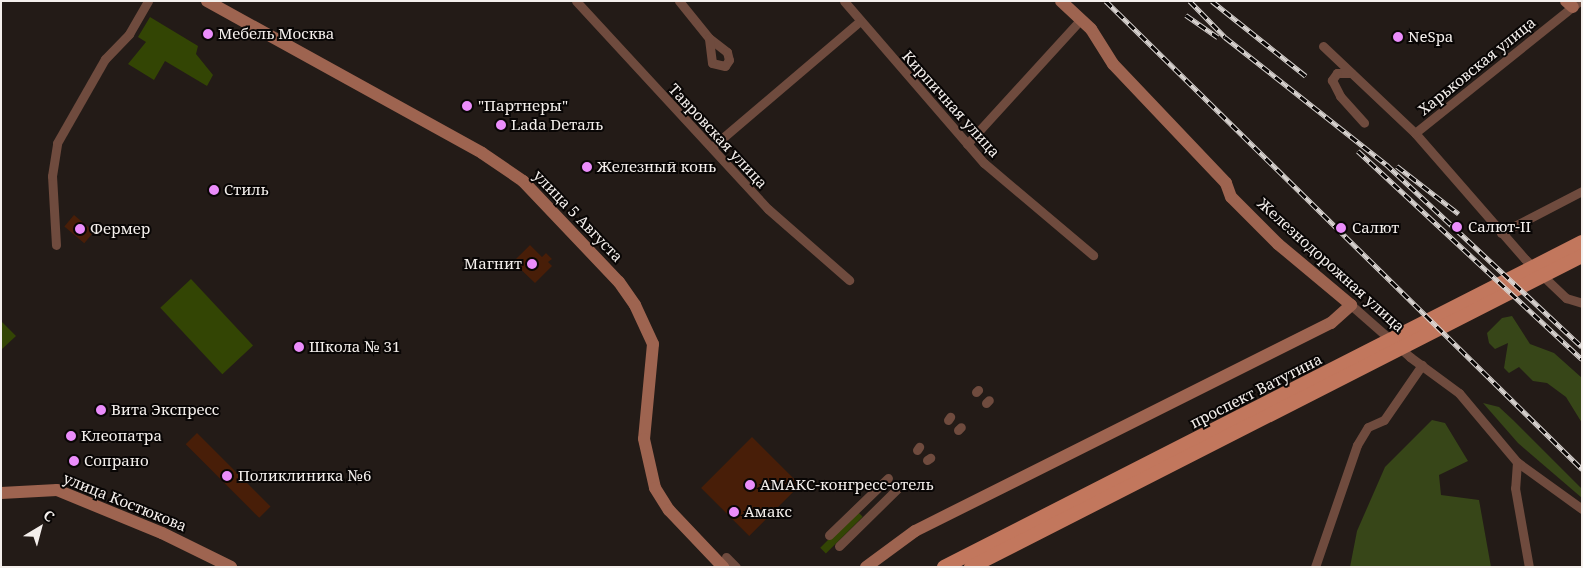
<!DOCTYPE html>
<meta charset="utf-8">
<style>
body{margin:0}
#map{position:relative;width:1583px;height:568px;overflow:hidden;background:#231b17;font-family:"Noto Serif",serif}
div>[style]{position:absolute}
.green>*{inset:0;background:#334504;transform-origin:0 0}
.forest>*{inset:0;background:#374618}
.building>*{inset:0;background:#481e08;transform-origin:0 0}
.street>*{height:9px;margin:-4.5px;padding:0 4.5px;transform-origin:4.5px;border-radius:4.5px;background:#6f4b3e}
.secondary>*{height:12px;margin:-6px;padding:0 6px;transform-origin:6px;border-radius:6px;background:#9e6450}
.primary>*{height:14px;margin:-7px;padding:0 7px;transform-origin:7px;border-radius:7px;background:#c2775d}
.rail>*{height:4.5px;margin-top:-2.25px;transform-origin:0;background:repeating-linear-gradient(90deg,#090605 0 8px,#d7d2cf 0 16px);box-sizing:border-box;border-block:1px solid #d7d2cf}
.dots>*{width:14px;height:14px;translate:-50% -50%;box-sizing:border-box;border:2px solid #090605;border-radius:50%}
span{translate:-50% -50%;white-space:nowrap;text-align:center;line-height:1.15;-webkit-text-stroke:4px #090605;paint-order:stroke}
.poi-label{font-size:15px;color:#f4efec}
.left{translate:0 -50%;text-align:left}
.right{translate:-100% -50%;text-align:right}
.street-label{font-size:15px;color:#f4efec}
.frame{position:absolute;inset:0;border:2px solid #f4efec;pointer-events:none}
.north{position:absolute;left:15px;top:503px;width:50px;height:50px;-webkit-text-stroke:4px #090605;paint-order:stroke;rotate:37deg;font-size:14px;font-weight:700;line-height:20px;text-align:center;color:#f4efec}
.north::after{content:'';display:block;margin:auto;width:18px;height:22px;background:#f4efec;clip-path:polygon(50% 0,100% 100%,50% 72%,0 100%)}
</style>
<div id="map">
<div class="green">
<div style="clip-path:polygon(150px 17px,198px 46px,196px 54px,213px 75px,207px 86px,165px 61px,154px 80px,128px 64px,146px 42px,138px 37px)"></div>
<div style="left:191px;top:279px;width:91px;height:42px;rotate:47deg"></div>
<div style="clip-path:polygon(2px 322px,16px 336px,1px 350px,1px 323px)"></div>
<div style="left:857px;top:511px;width:8px;height:52px;rotate:45deg"></div>
</div>
<div class="forest">
<div style="clip-path:polygon(1512px 316px,1530px 344px,1554px 353px,1582px 378px,1582px 423px,1566px 397px,1547px 383px,1533px 381px,1519px 367px,1509px 373px,1504px 368px,1508px 343px,1495px 349px,1489px 343px,1487px 333px,1502px 318px)"></div>
<div style="clip-path:polygon(1483px 403px,1499px 407px,1513px 420px,1582px 489px,1582px 498px,1518px 443px)"></div>
<div style="clip-path:polygon(1432px 420px,1445px 423px,1468px 461px,1439px 475px,1441px 495px,1479px 500px,1491px 567px,1350px 567px,1357px 531px,1385px 467px)"></div>
</div>
<div class="building">
<div style="left:74px;top:215px;width:26px;height:15px;rotate:40deg"></div>
<div style="clip-path:polygon(530px 245px,542px 257px,546px 253px,552px 259px,548px 262px,552px 266px,535px 283px,513px 262px)"></div>
<div style="left:197px;top:433px;width:104px;height:16px;rotate:45deg"></div>
<div style="left:752px;top:437px;width:68px;height:72px;rotate:45deg"></div>
</div>
<div class="street">
<div style="left:576px;top:1px;width:283px;rotate:47.3deg"></div>
<div style="left:768px;top:209px;width:108px;rotate:41.2deg"></div>
<div style="left:679px;top:1px;width:48px;rotate:51deg"></div>
<div style="left:709px;top:38px;width:23px;rotate:38deg"></div>
<div style="left:727px;top:52px;width:8px;rotate:76deg"></div>
<div style="left:729px;top:60px;width:7px;rotate:124deg"></div>
<div style="left:725px;top:66px;width:13px;rotate:-167deg"></div>
<div style="left:712px;top:63px;width:25px;rotate:-97deg"></div>
<div style="left:844px;top:1px;width:214px;rotate:49.2deg"></div>
<div style="left:984px;top:163px;width:143px;rotate:40.2deg"></div>
<div style="left:1323px;top:46px;width:127px;rotate:43.4deg"></div>
<div style="left:1415px;top:133px;width:167px;rotate:48.9deg"></div>
<div style="left:1525px;top:259px;width:57px;rotate:43.6deg"></div>
<div style="left:1566px;top:298px;width:17px;rotate:17deg"></div>
<div style="left:1351px;top:73px;width:14px;rotate:180deg"></div>
<div style="left:1337px;top:73px;width:9px;rotate:126deg"></div>
<div style="left:1332px;top:80px;width:18px;rotate:63deg"></div>
<div style="left:1340px;top:96px;width:36px;rotate:48deg"></div>
<div style="left:1415px;top:133px;width:211px;rotate:-38.7deg"></div>
<div style="left:967px;top:144px;width:169px;rotate:-47.6deg"></div>
<div style="left:712px;top:147px;width:193px;rotate:-40.4deg"></div>
<div style="left:1501px;top:233px;width:91px;rotate:-27.4deg"></div>
<div style="left:56px;top:245px;width:69px;rotate:-93.3deg"></div>
<div style="left:52px;top:176px;width:33px;rotate:-81deg"></div>
<div style="left:57px;top:143px;width:97px;rotate:-60.3deg"></div>
<div style="left:105px;top:59px;width:35px;rotate:-46deg"></div>
<div style="left:129px;top:34px;width:38px;rotate:-60deg"></div>
<div style="left:1351px;top:305px;width:79px;rotate:41.4deg"></div>
<div style="left:1410px;top:357px;width:61px;rotate:36.3deg"></div>
<div style="left:1459px;top:393px;width:90px;rotate:50deg"></div>
<div style="left:1517px;top:462px;width:80px;rotate:35.9deg"></div>
<div style="left:976px;top:392px;width:3px;rotate:-45deg"></div>
<div style="left:986px;top:403px;width:4px;rotate:-45deg"></div>
<div style="left:948px;top:420px;width:4px;rotate:-56deg"></div>
<div style="left:958px;top:430px;width:4px;rotate:-45deg"></div>
<div style="left:917px;top:450px;width:4px;rotate:-56deg"></div>
<div style="left:927px;top:460px;width:4px;rotate:-34deg"></div>
<div style="left:1517px;top:462px;width:26px;rotate:94deg"></div>
<div style="left:1515px;top:488px;width:80px;rotate:80deg"></div>
<div style="left:829px;top:535px;width:82px;rotate:-44deg"></div>
<div style="left:839px;top:546px;width:83px;rotate:-44.5deg"></div>
<div style="left:726px;top:557px;width:14px;rotate:45deg"></div>
<div style="left:1315px;top:567px;width:129px;rotate:-71deg"></div>
<div style="left:1357px;top:445px;width:21px;rotate:-59deg"></div>
<div style="left:1368px;top:427px;width:17px;rotate:-24deg"></div>
<div style="left:1384px;top:420px;width:67px;rotate:-55.4deg"></div>
</div>
<div class="secondary">
<div style="left:207px;top:1px;width:314px;rotate:28.9deg"></div>
<div style="left:482px;top:153px;width:50px;rotate:34.3deg"></div>
<div style="left:523px;top:181px;width:139px;rotate:46.5deg"></div>
<div style="left:619px;top:282px;width:28px;rotate:55deg"></div>
<div style="left:635px;top:305px;width:43px;rotate:65.2deg"></div>
<div style="left:653px;top:344px;width:95px;rotate:95.4deg"></div>
<div style="left:644px;top:439px;width:50px;rotate:77.3deg"></div>
<div style="left:655px;top:488px;width:26px;rotate:58deg"></div>
<div style="left:669px;top:510px;width:79px;rotate:46.5deg"></div>
<div style="left:1566px;top:1px;width:9px;rotate:41deg"></div>
<div style="left:1px;top:493px;width:56px;rotate:-3.1deg"></div>
<div style="left:57px;top:490px;width:113px;rotate:22.3deg"></div>
<div style="left:162px;top:533px;width:77px;rotate:26.2deg"></div>
<div style="left:866px;top:567px;width:61px;rotate:-36.3deg"></div>
<div style="left:915px;top:531px;width:465px;rotate:-26.6deg"></div>
<div style="left:1331px;top:323px;width:27px;rotate:-42deg"></div>
<div style="left:1351px;top:305px;width:95px;rotate:-140.1deg"></div>
<div style="left:1278px;top:244px;width:66px;rotate:-135deg"></div>
<div style="left:1231px;top:197px;width:15px;rotate:-110deg"></div>
<div style="left:1226px;top:183px;width:164px;rotate:-133.5deg"></div>
<div style="left:1113px;top:64px;width:41px;rotate:-122.2deg"></div>
<div style="left:1091px;top:29px;width:41px;rotate:-137deg"></div>
</div>
<div class="primary">
<div style="left:944px;top:567px;width:716px;rotate:-26.99deg"></div>
<div style="left:971px;top:567px;width:686px;rotate:-26.98deg"></div>
</div>
<div class="rail">
<div style="left:1106px;top:1px;width:668px;rotate:44.51deg"></div>
<div style="left:1190px;top:1px;width:50px;rotate:45.8deg"></div>
<div style="left:1225px;top:37px;width:205px;rotate:38.3deg"></div>
<div style="left:1386px;top:164px;width:268px;rotate:43deg"></div>
<div style="left:1212px;top:1px;width:120px;rotate:38.6deg"></div>
<div style="left:1186px;top:15px;width:39px;rotate:35deg"></div>
<div style="left:1358px;top:151px;width:306px;rotate:42.9deg"></div>
<div style="left:1397px;top:166px;width:78px;rotate:37.7deg"></div>
</div>
<div class="dots">
<div style="left:208px;top:34px;background:#eb8dfb"></div>
<div style="left:1398px;top:37px;background:#eb8dfb"></div>
<div style="left:467px;top:106px;background:#eb8dfb"></div>
<div style="left:501px;top:125px;background:#eb8dfb"></div>
<div style="left:587px;top:167px;background:#eb8dfb"></div>
<div style="left:214px;top:190px;background:#eb8dfb"></div>
<div style="left:1457px;top:227px;background:#eb8dfb"></div>
<div style="left:1341px;top:228px;background:#eb8dfb"></div>
<div style="left:80px;top:229px;background:#eb8dfb"></div>
<div style="left:532px;top:264px;background:#eb8dfb"></div>
<div style="left:299px;top:347px;background:#eb8dfb"></div>
<div style="left:101px;top:410px;background:#eb8dfb"></div>
<div style="left:71px;top:436px;background:#eb8dfb"></div>
<div style="left:74px;top:461px;background:#eb8dfb"></div>
<div style="left:227px;top:476px;background:#eb8dfb"></div>
<div style="left:750px;top:485px;background:#eb8dfb"></div>
<div style="left:734px;top:512px;background:#eb8dfb"></div>
</div>
<div class="poi-label">
<span class="left" style="left:218px;top:34px">Мебель Москва</span>
<span class="left" style="left:1408px;top:37px">NeSpa</span>
<span class="left" style="left:478px;top:106px">"Партнеры"</span>
<span class="left" style="left:511px;top:125px">Lada Dеталь</span>
<span class="left" style="left:597px;top:167px">Железный конь</span>
<span class="left" style="left:224px;top:190px">Стиль</span>
<span class="left" style="left:1468px;top:227px">Салют-II</span>
<span class="left" style="left:1352px;top:228px">Салют</span>
<span class="left" style="left:90px;top:229px">Фермер</span>
<span class="right" style="left:522px;top:264px">Магнит</span>
<span class="left" style="left:309px;top:347px">Школа № 31</span>
<span class="left" style="left:111px;top:410px">Вита Экспресс</span>
<span class="left" style="left:81px;top:436px">Клеопатра</span>
<span class="left" style="left:84px;top:461px">Сопрано</span>
<span class="left" style="left:238px;top:476px">Поликлиника №6</span>
<span class="left" style="left:760px;top:485px">АМАКС-конгресс-отель</span>
<span class="left" style="left:744px;top:512px">Амакс</span>
</div>
<div class="street-label">
<span style="left:1477px;top:66px;rotate:-39deg">Харьковская улица</span>
<span style="left:951px;top:104px;rotate:48deg">Кирпичная улица</span>
<span style="left:718px;top:136px;rotate:47deg">Тавровская улица</span>
<span style="left:578px;top:216px;rotate:46deg">улица 5 Августа</span>
<span style="left:1331px;top:265px;rotate:42deg">Железнодорожная улица</span>
<span style="left:1256px;top:391px;rotate:-27deg">проспект Ватутина</span>
<span style="left:125px;top:502px;rotate:22deg">улица Костюкова</span>
</div>
<div class="frame"></div>
<div class="north">С</div>
</div>
